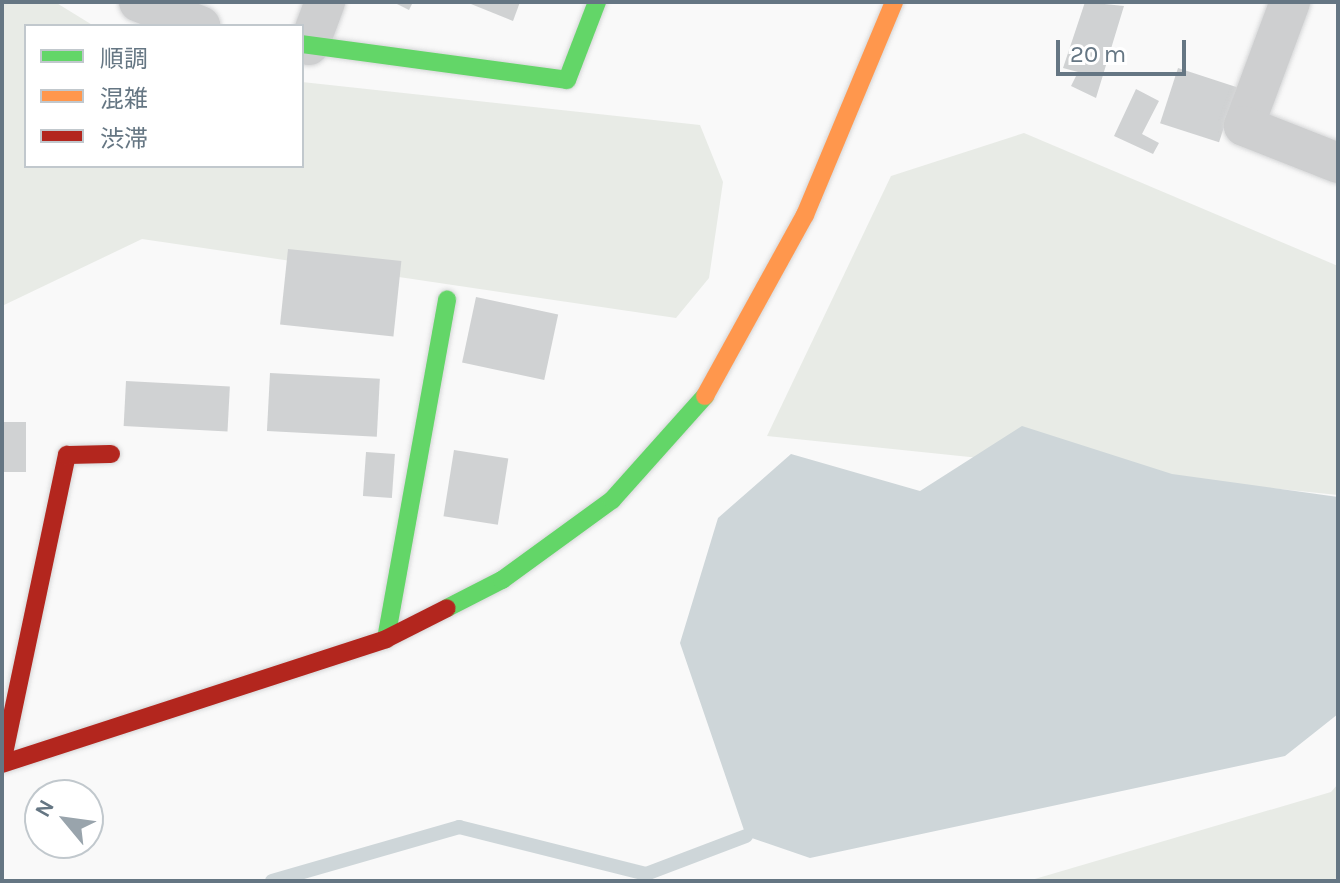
<!DOCTYPE html>
<meta charset="utf-8">
<style>
body{margin:0}
#map{position:relative;width:1340px;height:883px;overflow:hidden;background:#f9f9f9;font-family:Karla,"Noto Sans JP",sans-serif}
div>[style]{position:absolute}
.green>*{inset:0;background:#e8ebe6}
.water>*{inset:0;background:#ced6d9}
.stream>*{height:14px;margin:-7px;padding:0 7px;transform-origin:7px;border-radius:7px;background:#ced6d9}
.building>*{inset:0;background:#d0d2d3;transform-origin:0 0}
.roads{filter:drop-shadow(0 0 2px #d5d6d7) drop-shadow(0 0 2px #d5d6d7)}
.street>*{height:40px;margin:-20px;padding:0 20px;transform-origin:20px;border-radius:20px;background:#cecfd0}
.fast>*{height:18px;margin:-9px;padding:0 9px;transform-origin:9px;border-radius:9px;background:#63d668}
.slow>*{height:18px;margin:-9px;padding:0 9px;transform-origin:9px;border-radius:9px;background:#ff974d}
.jam>*{height:18px;margin:-9px;padding:0 9px;transform-origin:9px;border-radius:9px;background:#b3261e}
span{translate:-50% -50%;white-space:nowrap;text-align:center;line-height:1.15;-webkit-text-stroke:8px #fff;paint-order:stroke}
.frame{position:absolute;inset:0;border:4px solid #657683;pointer-events:none}
.legend{position:absolute;left:24px;top:24px;width:280px;height:144px;box-sizing:border-box;background:#fff;border:2px solid #c1c8cd;margin:0;padding:10px 14px;list-style:none;font-size:24px;color:#657683}
.legend li{display:flex;align-items:center;gap:16px;height:40px}
.legend b{width:40px;border:2px solid #c1c8cd}
.north{position:absolute;left:24px;top:779px;width:80px;height:80px;box-sizing:border-box;background:#fff;border:2px solid #c1c8cd;border-radius:50%;rotate:299deg;font-size:22px;font-weight:700;line-height:32px;text-align:center;color:#657683}
.north::after{content:'';display:block;margin:auto;width:28px;height:36px;background:#99a4ac;clip-path:polygon(50% 0,100% 100%,50% 72%,0 100%)}
.scale{position:absolute;left:1056px;top:40px;width:130px;height:36px;box-sizing:border-box;border:4px solid #657683;border-top:0;padding-left:10px;font-size:24px;line-height:28px;white-space:nowrap;color:#657683;-webkit-text-stroke:6px #fff;paint-order:stroke}
</style>
<div id="map">
<div class="green">
<div style="clip-path:polygon(2px 2px,55px 2px,94px 26px,26px 26px,26px 166px,302px 166px,302px 82px,700px 125px,723px 182px,709px 278px,676px 318px,142px 239px,2px 306px)"></div>
<div style="clip-path:polygon(1024px 133px,1338px 266px,1338px 495px,767px 436px,891px 176px)"></div>
<div style="clip-path:polygon(1338px 784px,1338px 881px,1028px 881px,1331px 792px)"></div>
</div>
<div class="water">
<div style="clip-path:polygon(1022px 426px,1172px 474px,1338px 497px,1338px 714px,1285px 756px,810px 858px,746px 836px,680px 643px,718px 518px,791px 454px,920px 491px)"></div>
</div>
<div class="stream">
<div style="left:272px;top:881px;width:195px;rotate:-16.1deg"></div>
<div style="left:459px;top:827px;width:193px;rotate:14.1deg"></div>
<div style="left:646px;top:874px;width:107px;rotate:-20.8deg"></div>
</div>
<div class="building">
<div style="clip-path:polygon(393px 2px,413px 2px,409px 10px)"></div>
<div style="clip-path:polygon(466px 2px,520px 2px,513px 21px)"></div>
<div style="clip-path:polygon(1085px 2px,1124px 6px,1096px 98px,1071px 86px,1078px 72px,1063px 68px)"></div>
<div style="left:1178px;top:68px;width:62px;height:58px;rotate:18deg"></div>
<div style="clip-path:polygon(1136px 89px,1159px 101px,1142px 134px,1159px 143px,1153px 154px,1114px 136px)"></div>
<div style="left:288px;top:249px;width:114px;height:76px;rotate:6deg"></div>
<div style="left:476px;top:297px;width:84px;height:67px;rotate:12deg"></div>
<div style="left:270px;top:373px;width:110px;height:58px;rotate:3deg"></div>
<div style="left:126px;top:381px;width:104px;height:45px;rotate:3deg"></div>
<div style="left:2px;top:422px;width:24px;height:50px"></div>
<div style="left:454px;top:450px;width:55px;height:67px;rotate:9deg"></div>
<div style="left:366px;top:452px;width:29px;height:44px;rotate:4deg"></div>
</div>
<div class="roads">
<div class="street">
<div style="left:139px;top:2px;width:66px;rotate:21.5deg"></div>
<div style="left:1290px;top:2px;width:132px;rotate:110.4deg"></div>
<div style="left:1244px;top:126px;width:101px;rotate:21.5deg"></div>
<div style="left:309px;top:45px;width:46px;rotate:-69.6deg"></div>
</div>
<div class="fast">
<div style="left:302px;top:44px;width:267px;rotate:7.7deg"></div>
<div style="left:567px;top:80px;width:84px;rotate:-69deg"></div>
<div style="left:447px;top:608px;width:62px;rotate:-27deg"></div>
<div style="left:502px;top:580px;width:136px;rotate:-36deg"></div>
<div style="left:612px;top:500px;width:140px;rotate:-48.2deg"></div>
<div style="left:386px;top:639px;width:345px;rotate:-79.8deg"></div>
</div>
<div class="slow">
<div style="left:705px;top:396px;width:207px;rotate:-61.1deg"></div>
<div style="left:805px;top:215px;width:231px;rotate:-67.3deg"></div>
</div>
<div class="jam">
<div style="left:2px;top:763px;width:315px;rotate:-78.1deg"></div>
<div style="left:67px;top:455px;width:44px;rotate:-1.3deg"></div>
<div style="left:2px;top:764px;width:404px;rotate:-18deg"></div>
<div style="left:386px;top:639px;width:68px;rotate:-26.9deg"></div>
</div>
</div>
<div class="frame"></div>
<ul class="legend">
<li><b style="height:10px;background:#63d668"></b>順調</li>
<li><b style="height:10px;background:#ff974d"></b>混雑</li>
<li><b style="height:10px;background:#b3261e"></b>渋滞</li>
</ul>
<div class="north">N</div>
<div class="scale">20 m</div>
</div>
